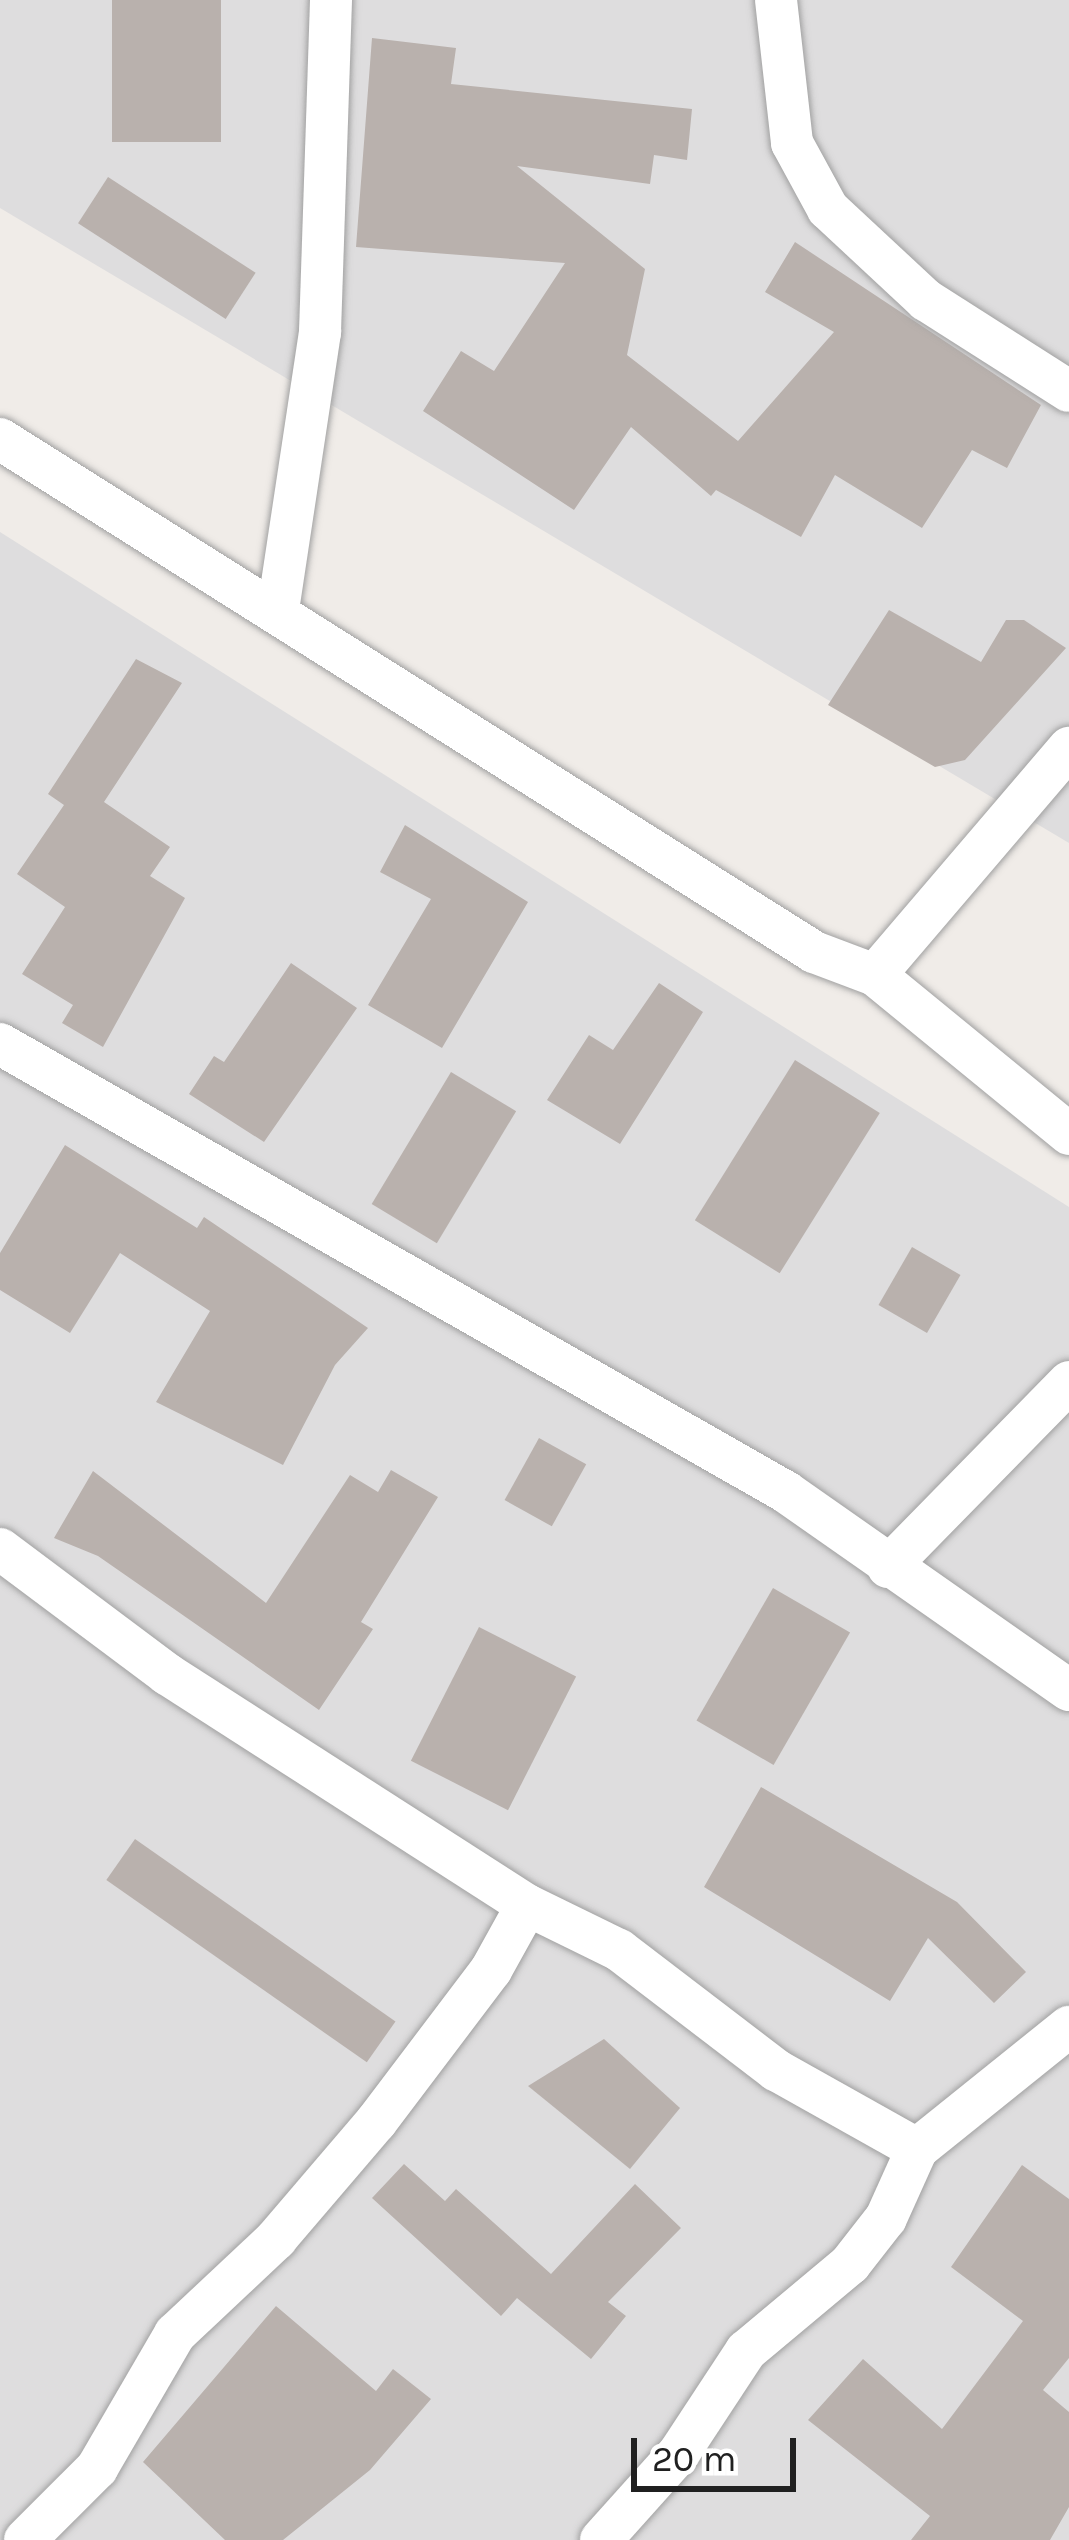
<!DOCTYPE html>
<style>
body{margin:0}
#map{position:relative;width:1069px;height:2540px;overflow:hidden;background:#f0ece8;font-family:Karla,sans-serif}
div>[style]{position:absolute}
.residential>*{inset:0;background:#deddde}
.building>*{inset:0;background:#b9b1ad;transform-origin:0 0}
.roads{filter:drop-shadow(0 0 3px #a1a1a1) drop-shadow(0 0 3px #a1a1a1)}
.minor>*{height:42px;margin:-21px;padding:0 21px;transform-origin:21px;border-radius:21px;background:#fff}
span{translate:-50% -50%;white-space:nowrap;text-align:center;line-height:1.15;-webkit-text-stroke:12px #fff;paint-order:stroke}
.scale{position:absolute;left:631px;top:2438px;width:165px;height:54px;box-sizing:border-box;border:6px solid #202020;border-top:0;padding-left:15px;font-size:36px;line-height:42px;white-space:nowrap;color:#202020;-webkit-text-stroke:9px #fff;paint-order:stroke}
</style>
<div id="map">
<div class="residential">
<div style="clip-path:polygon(0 0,1069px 0,1069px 843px,0 208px)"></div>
<div style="clip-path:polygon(0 532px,1069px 1207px,1069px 2540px,0 2540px)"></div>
</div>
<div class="building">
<div style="left:112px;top:0;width:109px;height:142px"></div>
<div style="clip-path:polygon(372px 38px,456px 48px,451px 84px,692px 109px,687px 160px,654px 155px,650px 184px,517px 166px,645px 269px,627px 355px,738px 441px,834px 332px,765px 292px,795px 242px,1041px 405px,1007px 468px,972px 450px,922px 528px,835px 475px,801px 537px,716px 490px,711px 496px,631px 427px,574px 510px,423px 411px,461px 351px,494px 371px,565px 263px,356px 247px)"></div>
<div style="left:108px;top:177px;width:176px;height:55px;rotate:33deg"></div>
<div style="clip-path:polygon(889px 610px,981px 662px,1006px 620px,1024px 620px,1066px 648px,965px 760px,935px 767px,828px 705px)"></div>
<div style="clip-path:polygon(136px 659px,182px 683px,104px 802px,170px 847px,150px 876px,185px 898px,103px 1047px,62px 1023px,73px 1005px,22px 974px,65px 907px,17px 874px,64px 805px,48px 794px)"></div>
<div style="clip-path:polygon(405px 825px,528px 902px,442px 1048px,368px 1005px,431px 899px,380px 872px)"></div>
<div style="clip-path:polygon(291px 963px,357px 1008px,264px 1142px,189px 1094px,214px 1056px,224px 1062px)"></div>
<div style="clip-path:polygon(659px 983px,703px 1012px,620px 1144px,547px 1100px,589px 1035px,613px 1050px)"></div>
<div style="left:795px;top:1060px;width:100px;height:189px;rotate:32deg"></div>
<div style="left:451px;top:1072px;width:76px;height:154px;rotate:31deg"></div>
<div style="clip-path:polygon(65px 1145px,197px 1228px,204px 1217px,368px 1328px,335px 1365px,283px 1465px,156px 1402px,210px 1311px,120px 1253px,70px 1333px,0 1290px,0 1253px)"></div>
<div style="left:912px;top:1247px;width:56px;height:67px;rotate:30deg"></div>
<div style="left:539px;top:1438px;width:54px;height:71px;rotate:29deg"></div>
<div style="clip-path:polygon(391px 1470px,438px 1497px,361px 1622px,373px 1629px,319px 1710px,98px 1556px,54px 1538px,93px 1471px,266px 1603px,350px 1475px,378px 1492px)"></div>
<div style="left:773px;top:1588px;width:89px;height:153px;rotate:30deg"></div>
<div style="left:479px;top:1627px;width:109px;height:150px;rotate:27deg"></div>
<div style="clip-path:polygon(761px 1787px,957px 1902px,1026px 1972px,994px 2003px,928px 1938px,890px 2001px,704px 1887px)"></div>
<div style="left:135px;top:1839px;width:318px;height:50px;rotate:35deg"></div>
<div style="clip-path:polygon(604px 2039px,680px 2108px,630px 2169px,528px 2086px)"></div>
<div style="clip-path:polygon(404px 2164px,445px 2201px,456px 2189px,551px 2274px,635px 2184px,681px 2228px,608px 2302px,626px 2316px,591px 2359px,517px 2298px,501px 2316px,372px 2198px)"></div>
<div style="clip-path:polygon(1022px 2165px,1069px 2199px,1069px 2358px,1043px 2390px,1069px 2412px,1069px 2507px,1050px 2540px,911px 2540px,930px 2516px,808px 2420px,863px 2359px,942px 2429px,1023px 2321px,951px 2267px)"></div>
<div style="clip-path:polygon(276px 2306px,376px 2391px,393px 2369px,431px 2399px,370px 2470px,283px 2540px,225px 2540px,143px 2462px)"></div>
</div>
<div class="roads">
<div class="minor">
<div style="left:776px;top:0;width:144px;rotate:83.6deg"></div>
<div style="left:792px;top:143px;width:75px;rotate:61.4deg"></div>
<div style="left:828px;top:209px;width:134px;rotate:42.9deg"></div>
<div style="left:926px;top:300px;width:169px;rotate:32.5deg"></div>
<div style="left:0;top:439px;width:962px;rotate:32.22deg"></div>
<div style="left:814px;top:952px;width:65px;rotate:20.7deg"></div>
<div style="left:875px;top:975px;width:251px;rotate:39.3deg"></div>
<div style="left:278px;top:610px;width:281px;rotate:-81.4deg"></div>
<div style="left:320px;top:332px;width:332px;rotate:-88.1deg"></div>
<div style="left:875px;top:975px;width:299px;rotate:-49.5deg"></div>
<div style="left:0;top:1044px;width:905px;rotate:29.68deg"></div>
<div style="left:786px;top:1492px;width:345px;rotate:35deg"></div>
<div style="left:0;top:1549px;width:209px;rotate:36.8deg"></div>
<div style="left:167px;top:1674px;width:428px;rotate:32.7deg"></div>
<div style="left:527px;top:1905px;width:102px;rotate:26.1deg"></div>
<div style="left:619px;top:1950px;width:198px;rotate:37.4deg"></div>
<div style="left:776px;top:2070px;width:162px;rotate:29.3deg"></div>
<div style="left:888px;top:1567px;width:259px;rotate:-45.6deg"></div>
<div style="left:25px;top:2540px;width:102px;rotate:-45deg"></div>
<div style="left:97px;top:2468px;width:155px;rotate:-59.8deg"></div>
<div style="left:175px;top:2334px;width:139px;rotate:-43.2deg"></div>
<div style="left:276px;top:2239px;width:154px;rotate:-49.5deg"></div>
<div style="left:376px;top:2122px;width:191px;rotate:-52.9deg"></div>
<div style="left:491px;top:1970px;width:74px;rotate:-61deg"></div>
<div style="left:601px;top:2540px;width:117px;rotate:-48.1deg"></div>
<div style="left:679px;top:2453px;width:122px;rotate:-56.7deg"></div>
<div style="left:746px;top:2351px;width:136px;rotate:-39.9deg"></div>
<div style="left:850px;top:2264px;width:58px;rotate:-52deg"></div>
<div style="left:886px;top:2218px;width:76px;rotate:-65.8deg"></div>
<div style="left:917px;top:2149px;width:195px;rotate:-38.8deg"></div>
</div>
</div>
<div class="scale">20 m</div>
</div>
